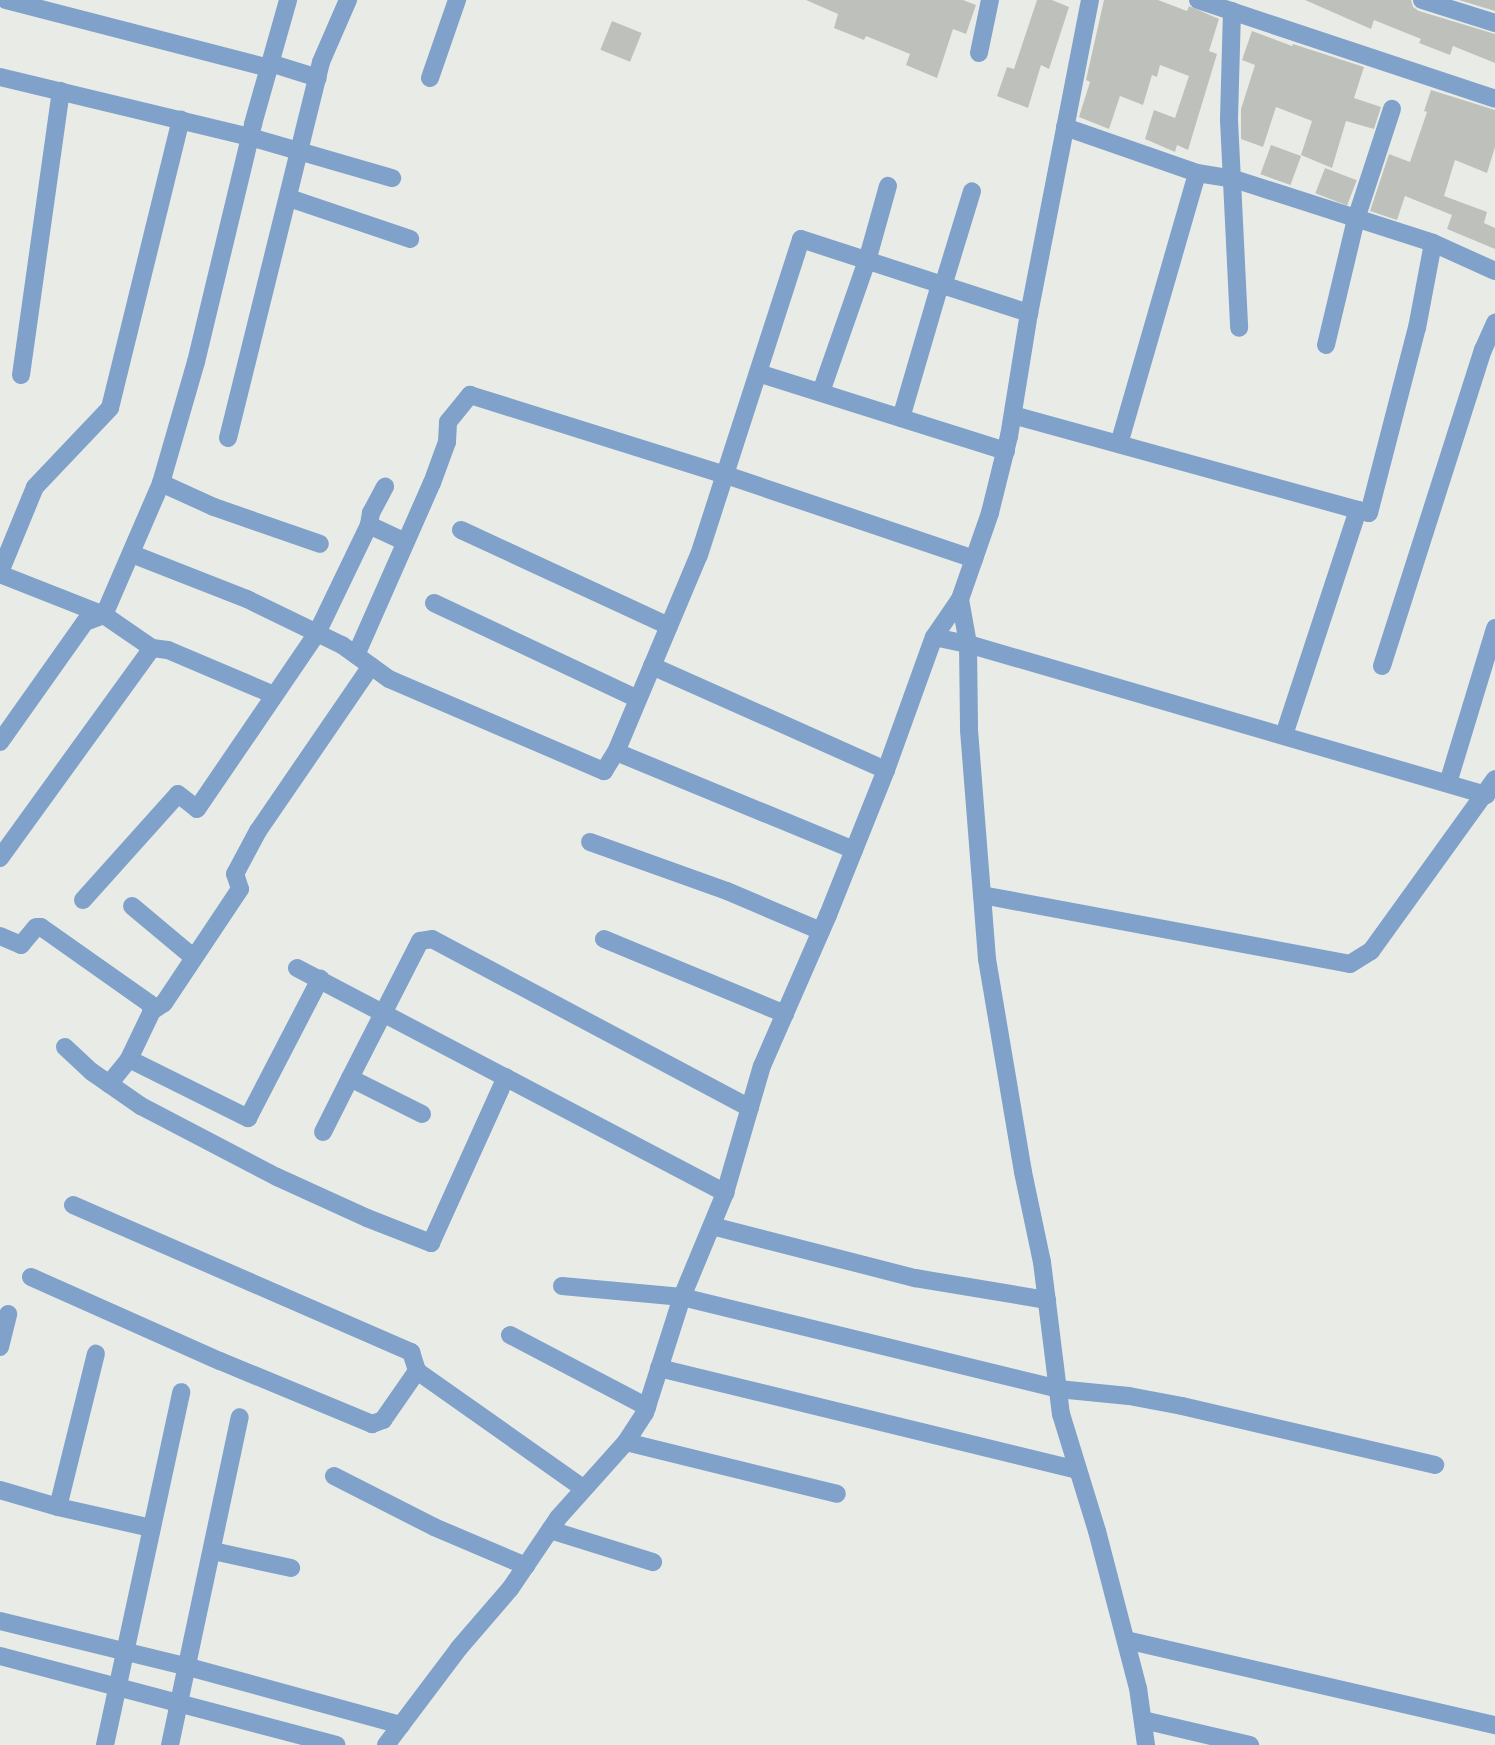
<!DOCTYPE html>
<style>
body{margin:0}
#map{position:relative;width:1495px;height:1745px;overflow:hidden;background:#e9ece6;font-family:"Alegreya Sans",sans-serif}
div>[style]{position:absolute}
.building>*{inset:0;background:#bec1bb;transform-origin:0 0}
.minor>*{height:18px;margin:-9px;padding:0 9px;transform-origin:9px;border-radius:9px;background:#80a1c9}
span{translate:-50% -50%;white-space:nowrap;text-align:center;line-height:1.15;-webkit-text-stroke:4.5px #e9ece6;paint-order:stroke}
</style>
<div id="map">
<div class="building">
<div style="clip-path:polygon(806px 0,963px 0,976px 5px,966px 34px,953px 29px,937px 78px,906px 65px,910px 54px,866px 36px,864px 40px,834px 28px,838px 14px)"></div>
<div style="clip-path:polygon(1037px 0,1052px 0,1069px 7px,1049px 69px,1041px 65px,1028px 108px,997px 96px,1007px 67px,1014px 69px)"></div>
<div style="clip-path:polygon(1104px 0,1158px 0,1187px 11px,1189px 6px,1219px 19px,1209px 51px,1217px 54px,1188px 150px,1177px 145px,1175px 152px,1145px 139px,1154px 110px,1175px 118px,1189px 76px,1160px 65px,1157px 77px,1152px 75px,1143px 105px,1120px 96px,1109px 129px,1079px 117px,1090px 82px,1086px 80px)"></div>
<div style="clip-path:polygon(1305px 0,1411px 0,1413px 7px,1419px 11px,1495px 34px,1495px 63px,1453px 46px,1450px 55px,1419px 43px,1421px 39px,1374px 20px,1371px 29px)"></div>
<div style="clip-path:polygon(1459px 0,1495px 0,1495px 11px)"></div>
<div style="left:612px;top:21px;width:32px;height:31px;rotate:22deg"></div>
<div style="clip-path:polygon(1252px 31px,1292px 46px,1293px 44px,1364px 67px,1354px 98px,1381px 107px,1374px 129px,1346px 121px,1332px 168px,1301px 155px,1312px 121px,1276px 107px,1263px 147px,1241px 139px,1241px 109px,1255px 65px,1242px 60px)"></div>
<div style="clip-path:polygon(1431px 90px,1495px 110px,1495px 147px,1487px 173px,1455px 160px,1444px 196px,1487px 212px,1484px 223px,1495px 228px,1495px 249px,1447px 229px,1452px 215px,1405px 196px,1397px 220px,1370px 211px,1389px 154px,1410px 162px,1427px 112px,1424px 111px)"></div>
<div style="left:1271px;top:145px;width:32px;height:31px;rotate:20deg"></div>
<div style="left:1325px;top:168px;width:34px;height:27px;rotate:21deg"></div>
</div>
<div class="minor">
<div style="left:6px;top:0;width:272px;rotate:14.5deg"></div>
<div style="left:1090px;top:0;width:319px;rotate:101deg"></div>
<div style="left:1029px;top:313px;width:125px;rotate:99.2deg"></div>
<div style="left:1009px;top:436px;width:79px;rotate:103.9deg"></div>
<div style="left:990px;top:513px;width:91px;rotate:109.2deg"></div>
<div style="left:960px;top:599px;width:46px;rotate:79.9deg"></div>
<div style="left:968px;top:644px;width:86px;rotate:89.3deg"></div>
<div style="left:969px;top:730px;width:230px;rotate:85.5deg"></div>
<div style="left:987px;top:959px;width:216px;rotate:80.4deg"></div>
<div style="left:1023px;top:1172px;width:92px;rotate:78.1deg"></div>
<div style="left:1042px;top:1262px;width:153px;rotate:82.9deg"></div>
<div style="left:1061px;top:1414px;width:122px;rotate:72.9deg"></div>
<div style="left:1097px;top:1531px;width:162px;rotate:75.4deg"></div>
<div style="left:1138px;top:1688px;width:58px;rotate:82deg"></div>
<div style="left:1198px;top:0;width:313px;rotate:18.4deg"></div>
<div style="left:1422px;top:0;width:77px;rotate:17.5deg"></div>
<div style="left:1232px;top:11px;width:109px;rotate:91.6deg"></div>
<div style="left:1229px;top:120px;width:208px;rotate:87.2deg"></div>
<div style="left:979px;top:53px;width:54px;rotate:-78.3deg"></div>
<div style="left:270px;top:63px;width:50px;rotate:17.4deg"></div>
<div style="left:0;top:77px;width:257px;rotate:13.5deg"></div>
<div style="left:250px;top:137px;width:148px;rotate:16.1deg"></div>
<div style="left:430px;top:78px;width:83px;rotate:-70.9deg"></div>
<div style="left:1065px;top:127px;width:140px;rotate:19.2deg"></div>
<div style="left:1197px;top:173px;width:37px;rotate:9deg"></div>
<div style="left:1234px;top:179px;width:209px;rotate:17.8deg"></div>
<div style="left:1433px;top:243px;width:68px;rotate:24.3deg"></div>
<div style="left:289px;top:198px;width:128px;rotate:18.7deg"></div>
<div style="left:943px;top:286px;width:99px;rotate:-73deg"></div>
<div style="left:1326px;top:345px;width:130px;rotate:-76.6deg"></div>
<div style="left:1356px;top:219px;width:116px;rotate:-71.9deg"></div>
<div style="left:758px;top:373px;width:260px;rotate:17.5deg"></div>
<div style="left:21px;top:375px;width:287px;rotate:-82deg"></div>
<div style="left:821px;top:392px;width:139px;rotate:-70.7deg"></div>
<div style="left:867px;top:261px;width:78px;rotate:-74.4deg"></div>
<div style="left:1013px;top:415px;width:369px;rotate:15.4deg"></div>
<div style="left:1369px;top:513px;width:191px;rotate:-75.5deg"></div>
<div style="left:1417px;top:328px;width:86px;rotate:-79.3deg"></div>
<div style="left:901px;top:418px;width:139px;rotate:-73.7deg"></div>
<div style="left:228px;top:438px;width:387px;rotate:-76.1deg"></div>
<div style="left:321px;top:62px;width:68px;rotate:-66.5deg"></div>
<div style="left:1119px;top:444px;width:282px;rotate:-73.9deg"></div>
<div style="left:161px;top:483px;width:58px;rotate:24.4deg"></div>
<div style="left:214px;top:507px;width:112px;rotate:19.2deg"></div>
<div style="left:369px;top:525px;width:12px;rotate:-81deg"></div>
<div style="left:371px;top:513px;width:30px;rotate:-62deg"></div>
<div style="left:461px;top:530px;width:229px;rotate:24.8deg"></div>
<div style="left:132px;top:554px;width:123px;rotate:21.4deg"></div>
<div style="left:247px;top:599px;width:78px;rotate:25.9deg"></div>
<div style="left:317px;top:633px;width:120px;rotate:-64.3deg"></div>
<div style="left:369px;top:525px;width:40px;rotate:25deg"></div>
<div style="left:0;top:572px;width:92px;rotate:-67.6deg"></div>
<div style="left:35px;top:487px;width:109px;rotate:-46.5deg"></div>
<div style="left:110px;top:408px;width:297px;rotate:-76.2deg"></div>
<div style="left:0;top:574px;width:112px;rotate:21.5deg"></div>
<div style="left:104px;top:615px;width:58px;rotate:34.5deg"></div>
<div style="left:152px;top:648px;width:16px;rotate:7deg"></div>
<div style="left:168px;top:650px;width:115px;rotate:23deg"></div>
<div style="left:434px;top:603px;width:225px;rotate:25.2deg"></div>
<div style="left:934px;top:637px;width:46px;rotate:-55.6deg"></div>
<div style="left:356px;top:655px;width:188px;rotate:-66.2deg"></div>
<div style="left:432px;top:483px;width:44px;rotate:-69.9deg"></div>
<div style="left:447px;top:442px;width:20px;rotate:-87deg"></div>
<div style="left:448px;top:422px;width:35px;rotate:-51deg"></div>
<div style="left:470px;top:395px;width:268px;rotate:17.4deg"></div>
<div style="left:726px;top:475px;width:262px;rotate:18.7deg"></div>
<div style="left:652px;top:666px;width:256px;rotate:24deg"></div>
<div style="left:1382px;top:666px;width:332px;rotate:-72.3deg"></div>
<div style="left:1483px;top:350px;width:30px;rotate:-66deg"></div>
<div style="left:1284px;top:735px;width:237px;rotate:-71.8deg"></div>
<div style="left:0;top:742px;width:147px;rotate:-54.7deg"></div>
<div style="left:85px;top:622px;width:20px;rotate:-20deg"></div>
<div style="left:104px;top:615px;width:144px;rotate:-66.6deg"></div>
<div style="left:161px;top:483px;width:126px;rotate:-73.9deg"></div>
<div style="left:196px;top:362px;width:245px;rotate:-76.5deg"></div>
<div style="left:253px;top:124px;width:129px;rotate:-74.2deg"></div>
<div style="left:1448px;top:783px;width:162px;rotate:-73.1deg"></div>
<div style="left:590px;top:842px;width:145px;rotate:19.7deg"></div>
<div style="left:727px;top:891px;width:102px;rotate:23.1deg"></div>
<div style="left:854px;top:850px;width:257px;rotate:-157.6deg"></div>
<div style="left:616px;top:752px;width:214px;rotate:-67.2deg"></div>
<div style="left:699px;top:555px;width:332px;rotate:-72.1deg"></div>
<div style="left:801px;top:239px;width:240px;rotate:18deg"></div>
<div style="left:0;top:858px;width:259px;rotate:-54.1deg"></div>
<div style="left:982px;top:895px;width:374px;rotate:10.6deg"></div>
<div style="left:1350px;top:964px;width:25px;rotate:-32deg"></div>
<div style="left:1371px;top:951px;width:212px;rotate:-54.2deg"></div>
<div style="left:83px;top:900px;width:142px;rotate:-48.1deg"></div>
<div style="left:178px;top:794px;width:24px;rotate:38deg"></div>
<div style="left:197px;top:809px;width:213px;rotate:-55.7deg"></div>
<div style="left:317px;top:633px;width:28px;rotate:26deg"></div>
<div style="left:342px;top:645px;width:58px;rotate:35.9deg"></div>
<div style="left:389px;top:679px;width:234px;rotate:23.2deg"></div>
<div style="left:604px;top:771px;width:22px;rotate:-58deg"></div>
<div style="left:132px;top:906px;width:80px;rotate:39.9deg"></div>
<div style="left:0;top:936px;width:23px;rotate:23deg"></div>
<div style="left:21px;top:945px;width:23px;rotate:-50deg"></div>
<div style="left:36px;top:927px;width:5px"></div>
<div style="left:41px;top:927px;width:133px;rotate:35.2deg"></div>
<div style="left:150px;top:1004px;width:7px;rotate:74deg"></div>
<div style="left:604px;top:939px;width:196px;rotate:22.5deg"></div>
<div style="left:297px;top:968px;width:484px;rotate:27.7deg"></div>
<div style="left:65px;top:1047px;width:37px;rotate:43deg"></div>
<div style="left:92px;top:1072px;width:60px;rotate:34.8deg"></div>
<div style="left:141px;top:1106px;width:153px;rotate:27.6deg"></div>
<div style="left:277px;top:1177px;width:99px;rotate:24.5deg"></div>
<div style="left:367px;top:1218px;width:69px;rotate:21.3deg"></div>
<div style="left:431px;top:1243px;width:182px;rotate:-65.7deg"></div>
<div style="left:129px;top:1059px;width:133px;rotate:26.4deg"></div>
<div style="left:248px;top:1118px;width:157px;rotate:-62.6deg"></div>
<div style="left:109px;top:1084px;width:32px;rotate:-51deg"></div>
<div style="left:129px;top:1059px;width:53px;rotate:-64.4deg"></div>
<div style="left:152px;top:1011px;width:14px;rotate:-34deg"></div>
<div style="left:164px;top:1003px;width:137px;rotate:-56.3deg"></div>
<div style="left:240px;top:889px;width:16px;rotate:-108deg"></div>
<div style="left:235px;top:874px;width:49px;rotate:-61.9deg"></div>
<div style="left:258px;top:831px;width:200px;rotate:-55.6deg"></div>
<div style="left:422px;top:1114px;width:80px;rotate:-153.4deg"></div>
<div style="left:350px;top:1078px;width:154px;rotate:-62.9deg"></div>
<div style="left:420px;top:941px;width:12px;rotate:-9deg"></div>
<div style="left:432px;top:939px;width:360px;rotate:28deg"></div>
<div style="left:323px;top:1132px;width:60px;rotate:-63.4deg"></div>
<div style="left:73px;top:1205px;width:369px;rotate:23.5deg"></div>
<div style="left:411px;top:1352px;width:20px;rotate:72deg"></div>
<div style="left:417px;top:1371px;width:204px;rotate:35.2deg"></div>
<div style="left:712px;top:1226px;width:210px;rotate:14.4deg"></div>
<div style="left:915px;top:1278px;width:134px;rotate:9.5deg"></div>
<div style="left:31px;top:1277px;width:207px;rotate:24deg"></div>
<div style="left:220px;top:1361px;width:165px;rotate:22.5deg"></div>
<div style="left:372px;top:1424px;width:12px;rotate:-20deg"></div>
<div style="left:383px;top:1420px;width:60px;rotate:-55.2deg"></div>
<div style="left:562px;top:1286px;width:121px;rotate:5.2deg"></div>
<div style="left:682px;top:1297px;width:387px;rotate:13.7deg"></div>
<div style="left:1058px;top:1389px;width:71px;rotate:5.6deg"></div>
<div style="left:1129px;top:1396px;width:54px;rotate:10.7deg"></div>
<div style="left:1182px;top:1406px;width:260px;rotate:13.1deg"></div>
<div style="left:510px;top:1335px;width:155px;rotate:27.7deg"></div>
<div style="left:0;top:1347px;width:34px;rotate:-76deg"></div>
<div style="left:659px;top:1368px;width:431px;rotate:13.7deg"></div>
<div style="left:626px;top:1442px;width:217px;rotate:13.8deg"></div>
<div style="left:334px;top:1476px;width:112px;rotate:27deg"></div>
<div style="left:434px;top:1527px;width:100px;rotate:23deg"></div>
<div style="left:0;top:1490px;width:60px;rotate:16.3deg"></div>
<div style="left:58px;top:1507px;width:95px;rotate:12.7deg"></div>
<div style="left:58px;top:1507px;width:158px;rotate:-76.1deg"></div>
<div style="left:550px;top:1530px;width:108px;rotate:17.3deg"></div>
<div style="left:213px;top:1551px;width:80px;rotate:12.3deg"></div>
<div style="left:0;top:1621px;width:190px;rotate:13.7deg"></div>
<div style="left:185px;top:1666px;width:224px;rotate:15.3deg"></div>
<div style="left:1126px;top:1640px;width:379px;rotate:13deg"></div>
<div style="left:0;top:1656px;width:348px;rotate:14.8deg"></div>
<div style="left:1143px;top:1720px;width:110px;rotate:13.2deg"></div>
<div style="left:105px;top:1745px;width:361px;rotate:-77.8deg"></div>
<div style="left:170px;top:1745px;width:335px;rotate:-78deg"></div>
<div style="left:386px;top:1745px;width:121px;rotate:-53deg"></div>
<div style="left:459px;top:1648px;width:78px;rotate:-49.2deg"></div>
<div style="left:510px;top:1589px;width:86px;rotate:-55.9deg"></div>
<div style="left:558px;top:1518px;width:102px;rotate:-48.2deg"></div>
<div style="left:626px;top:1442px;width:35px;rotate:-57deg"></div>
<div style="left:645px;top:1413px;width:122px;rotate:-72.3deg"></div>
<div style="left:682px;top:1297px;width:113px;rotate:-67.5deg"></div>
<div style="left:725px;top:1193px;width:132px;rotate:-73.8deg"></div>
<div style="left:762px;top:1066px;width:165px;rotate:-66.4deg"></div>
<div style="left:828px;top:915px;width:156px;rotate:-68.2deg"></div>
<div style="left:886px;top:770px;width:141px;rotate:-70.2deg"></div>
<div style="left:934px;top:637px;width:35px;rotate:12deg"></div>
<div style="left:968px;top:644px;width:540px;rotate:16.25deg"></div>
</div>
</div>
